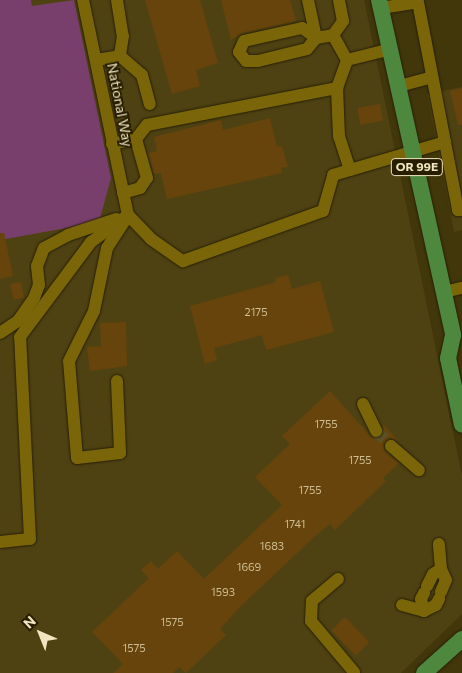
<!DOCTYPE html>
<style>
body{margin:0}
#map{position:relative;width:462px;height:673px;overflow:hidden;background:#42370b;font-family:Commissioner,sans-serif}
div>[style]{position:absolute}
.built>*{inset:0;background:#4f4212}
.green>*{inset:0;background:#783f6d}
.building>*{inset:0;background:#66440b;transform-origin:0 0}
.minor-tunnel>*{height:12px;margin-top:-6px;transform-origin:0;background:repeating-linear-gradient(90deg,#5c5126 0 12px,transparent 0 18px)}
.roads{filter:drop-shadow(0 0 1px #251f06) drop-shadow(0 0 1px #251f06)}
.minor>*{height:12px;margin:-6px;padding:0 6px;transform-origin:6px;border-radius:6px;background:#7a6609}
.major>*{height:16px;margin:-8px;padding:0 8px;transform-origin:8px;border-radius:8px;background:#4e883e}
span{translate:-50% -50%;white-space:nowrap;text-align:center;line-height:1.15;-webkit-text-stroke:4px #271e00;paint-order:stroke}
.number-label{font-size:11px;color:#cebd92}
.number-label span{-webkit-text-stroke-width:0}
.shield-label span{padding:1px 4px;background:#271e00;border:1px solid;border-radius:4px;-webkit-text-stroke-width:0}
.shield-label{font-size:12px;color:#f0e5bf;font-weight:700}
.street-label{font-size:14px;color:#f0e5bf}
.north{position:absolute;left:15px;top:608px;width:50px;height:50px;-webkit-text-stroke:4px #271e00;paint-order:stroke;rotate:316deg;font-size:14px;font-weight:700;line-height:20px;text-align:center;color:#f0e5bf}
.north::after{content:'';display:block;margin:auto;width:18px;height:22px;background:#f0e5bf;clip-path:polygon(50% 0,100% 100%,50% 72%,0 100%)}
</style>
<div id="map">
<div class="built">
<div style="clip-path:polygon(0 0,364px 0,462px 476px,462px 614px,401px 673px,0 673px)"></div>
<div style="clip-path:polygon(462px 87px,462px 230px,454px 232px,427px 94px)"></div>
</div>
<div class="green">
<div style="clip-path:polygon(0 0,31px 0,32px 6px,74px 0,111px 178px,99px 222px,0 240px)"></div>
</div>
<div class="building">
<div style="clip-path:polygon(145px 0,200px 0,218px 63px,196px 70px,200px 86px,172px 94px)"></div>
<div style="clip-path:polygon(221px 0,290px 0,296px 21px,242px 33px,231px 40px)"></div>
<div style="clip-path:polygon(462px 88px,462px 125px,458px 125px,450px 91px)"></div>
<div style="left:380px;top:104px;width:17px;height:23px;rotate:80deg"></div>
<div style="clip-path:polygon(270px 118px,277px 147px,282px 146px,288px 167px,281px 168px,282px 173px,167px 199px,161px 173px,154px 174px,148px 153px,157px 151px,154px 137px,221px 120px,223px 130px)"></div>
<div style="clip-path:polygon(0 233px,4px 233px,13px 276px,0 279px)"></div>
<div style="clip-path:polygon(288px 275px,292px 289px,320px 281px,334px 332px,266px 350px,262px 335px,214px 348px,217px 360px,205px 364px,190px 306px,276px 282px,275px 278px)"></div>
<div style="left:21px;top:282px;width:16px;height:11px;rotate:79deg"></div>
<div style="clip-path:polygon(126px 322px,127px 366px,90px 371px,87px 347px,101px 346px,100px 323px)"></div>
<div style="clip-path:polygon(330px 391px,371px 437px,382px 436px,383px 424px,398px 440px,389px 438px,383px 444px,385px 452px,399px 463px,383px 478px,386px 481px,335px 530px,330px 524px,313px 538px,243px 604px,220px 629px,226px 635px,186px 673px,179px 667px,173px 673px,113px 673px,123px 664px,92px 632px,149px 578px,141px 570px,151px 561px,158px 569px,177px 551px,204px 579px,282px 505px,255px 477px,290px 444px,282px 436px)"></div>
<div style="left:345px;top:617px;width:35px;height:19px;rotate:46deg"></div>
</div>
<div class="minor-tunnel">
<div style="left:376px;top:431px;width:21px;rotate:45deg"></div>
</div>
<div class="roads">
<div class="minor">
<div style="left:83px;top:0;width:220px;rotate:78.2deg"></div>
<div style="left:117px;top:0;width:36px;rotate:81deg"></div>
<div style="left:123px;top:36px;width:20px;rotate:99deg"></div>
<div style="left:308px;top:0;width:39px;rotate:78deg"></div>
<div style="left:381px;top:8px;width:37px;rotate:-9deg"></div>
<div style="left:418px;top:2px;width:212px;rotate:79.1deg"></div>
<div style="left:458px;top:210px;width:4px"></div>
<div style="left:333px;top:35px;width:17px;rotate:-54deg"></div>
<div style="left:343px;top:21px;width:21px;rotate:-101deg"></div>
<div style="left:316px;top:38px;width:17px;rotate:-144deg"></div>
<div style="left:302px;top:28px;width:59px;rotate:167.4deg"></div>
<div style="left:244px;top:41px;width:12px;rotate:114deg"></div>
<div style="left:239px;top:52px;width:11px;rotate:52deg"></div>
<div style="left:246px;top:61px;width:12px"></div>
<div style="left:258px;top:61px;width:50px;rotate:-13.8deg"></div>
<div style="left:307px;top:49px;width:14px;rotate:-51deg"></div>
<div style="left:316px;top:38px;width:17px;rotate:-10deg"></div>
<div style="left:333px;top:35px;width:29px;rotate:61deg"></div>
<div style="left:96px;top:60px;width:24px;rotate:-9deg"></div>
<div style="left:120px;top:56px;width:29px;rotate:41deg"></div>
<div style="left:142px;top:75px;width:30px;rotate:75deg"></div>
<div style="left:399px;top:86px;width:34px;rotate:-15deg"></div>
<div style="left:112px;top:144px;width:25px;rotate:-12deg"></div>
<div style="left:136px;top:139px;width:18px;rotate:-52deg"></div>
<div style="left:147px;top:125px;width:194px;rotate:-11deg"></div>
<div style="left:350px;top:170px;width:36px;rotate:-108deg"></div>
<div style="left:339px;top:136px;width:48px;rotate:-92.4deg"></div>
<div style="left:337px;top:88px;width:30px;rotate:-70deg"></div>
<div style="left:347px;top:60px;width:45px;rotate:-14deg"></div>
<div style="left:123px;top:193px;width:18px;rotate:-16deg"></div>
<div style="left:140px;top:188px;width:12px;rotate:-55deg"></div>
<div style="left:147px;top:178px;width:41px;rotate:-105.8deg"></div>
<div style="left:128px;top:215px;width:33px;rotate:46deg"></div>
<div style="left:151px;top:239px;width:39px;rotate:35deg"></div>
<div style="left:183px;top:261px;width:149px;rotate:-19.7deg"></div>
<div style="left:323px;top:211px;width:37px;rotate:-74deg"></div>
<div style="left:333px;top:175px;width:117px;rotate:-16.4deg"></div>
<div style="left:444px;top:292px;width:18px;rotate:-13deg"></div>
<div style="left:0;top:333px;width:22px;rotate:-34deg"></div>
<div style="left:18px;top:321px;width:28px;rotate:-55deg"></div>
<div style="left:34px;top:298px;width:14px;rotate:-69deg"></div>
<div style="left:39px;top:285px;width:19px;rotate:-96deg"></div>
<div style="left:37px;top:266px;width:19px;rotate:-69deg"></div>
<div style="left:44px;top:248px;width:27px;rotate:-28deg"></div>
<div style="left:68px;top:235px;width:51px;rotate:-18.4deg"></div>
<div style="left:117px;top:381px;width:72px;rotate:87.6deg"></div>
<div style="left:120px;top:453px;width:43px;rotate:173.4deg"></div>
<div style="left:77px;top:458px;width:97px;rotate:-94.7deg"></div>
<div style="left:69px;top:361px;width:56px;rotate:-63.4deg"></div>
<div style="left:94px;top:311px;width:64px;rotate:-78.3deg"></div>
<div style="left:107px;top:248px;width:31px;rotate:-57deg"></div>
<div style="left:363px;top:404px;width:30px;rotate:64deg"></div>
<div style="left:391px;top:446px;width:37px;rotate:41deg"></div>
<div style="left:0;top:542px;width:30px;rotate:-6deg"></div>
<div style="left:30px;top:539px;width:202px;rotate:-92.8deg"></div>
<div style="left:20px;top:337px;width:119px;rotate:-53.2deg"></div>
<div style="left:91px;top:242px;width:46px;rotate:-36.1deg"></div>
<div style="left:441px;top:569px;width:12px;rotate:66deg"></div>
<div style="left:446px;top:580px;width:13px;rotate:113deg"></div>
<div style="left:338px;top:579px;width:34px;rotate:140deg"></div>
<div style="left:312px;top:601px;width:20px;rotate:93deg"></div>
<div style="left:311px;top:621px;width:67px;rotate:49.9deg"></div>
<div style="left:427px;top:586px;width:13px;rotate:-63deg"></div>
<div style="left:433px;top:574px;width:9px;rotate:-32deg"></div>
<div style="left:441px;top:569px;width:25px;rotate:-95deg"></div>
<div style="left:402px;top:605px;width:23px;rotate:15deg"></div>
<div style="left:424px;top:611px;width:13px;rotate:-27deg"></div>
<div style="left:436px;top:605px;width:7px;rotate:-63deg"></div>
<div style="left:424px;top:611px;width:12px;rotate:-104deg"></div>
<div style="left:421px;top:599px;width:7px;rotate:-63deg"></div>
</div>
<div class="major">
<div style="left:379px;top:0;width:343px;rotate:77.5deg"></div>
<div style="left:453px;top:335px;width:24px;rotate:102deg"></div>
<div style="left:448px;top:358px;width:68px;rotate:78.2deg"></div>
<div style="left:424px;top:673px;width:51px;rotate:-41.8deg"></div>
</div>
</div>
<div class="number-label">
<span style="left:256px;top:312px">2175</span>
<span style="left:326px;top:424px">1755</span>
<span style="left:360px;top:460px">1755</span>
<span style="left:310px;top:490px">1755</span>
<span style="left:295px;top:524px">1741</span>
<span style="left:272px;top:546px">1683</span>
<span style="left:249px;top:567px">1669</span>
<span style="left:223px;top:592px">1593</span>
<span style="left:172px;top:622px">1575</span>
<span style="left:134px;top:648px">1575</span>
</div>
<div class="shield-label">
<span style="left:417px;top:167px">OR 99E</span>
</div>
<div class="street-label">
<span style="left:120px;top:105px;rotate:79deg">National Way</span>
</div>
<div class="north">N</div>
</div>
